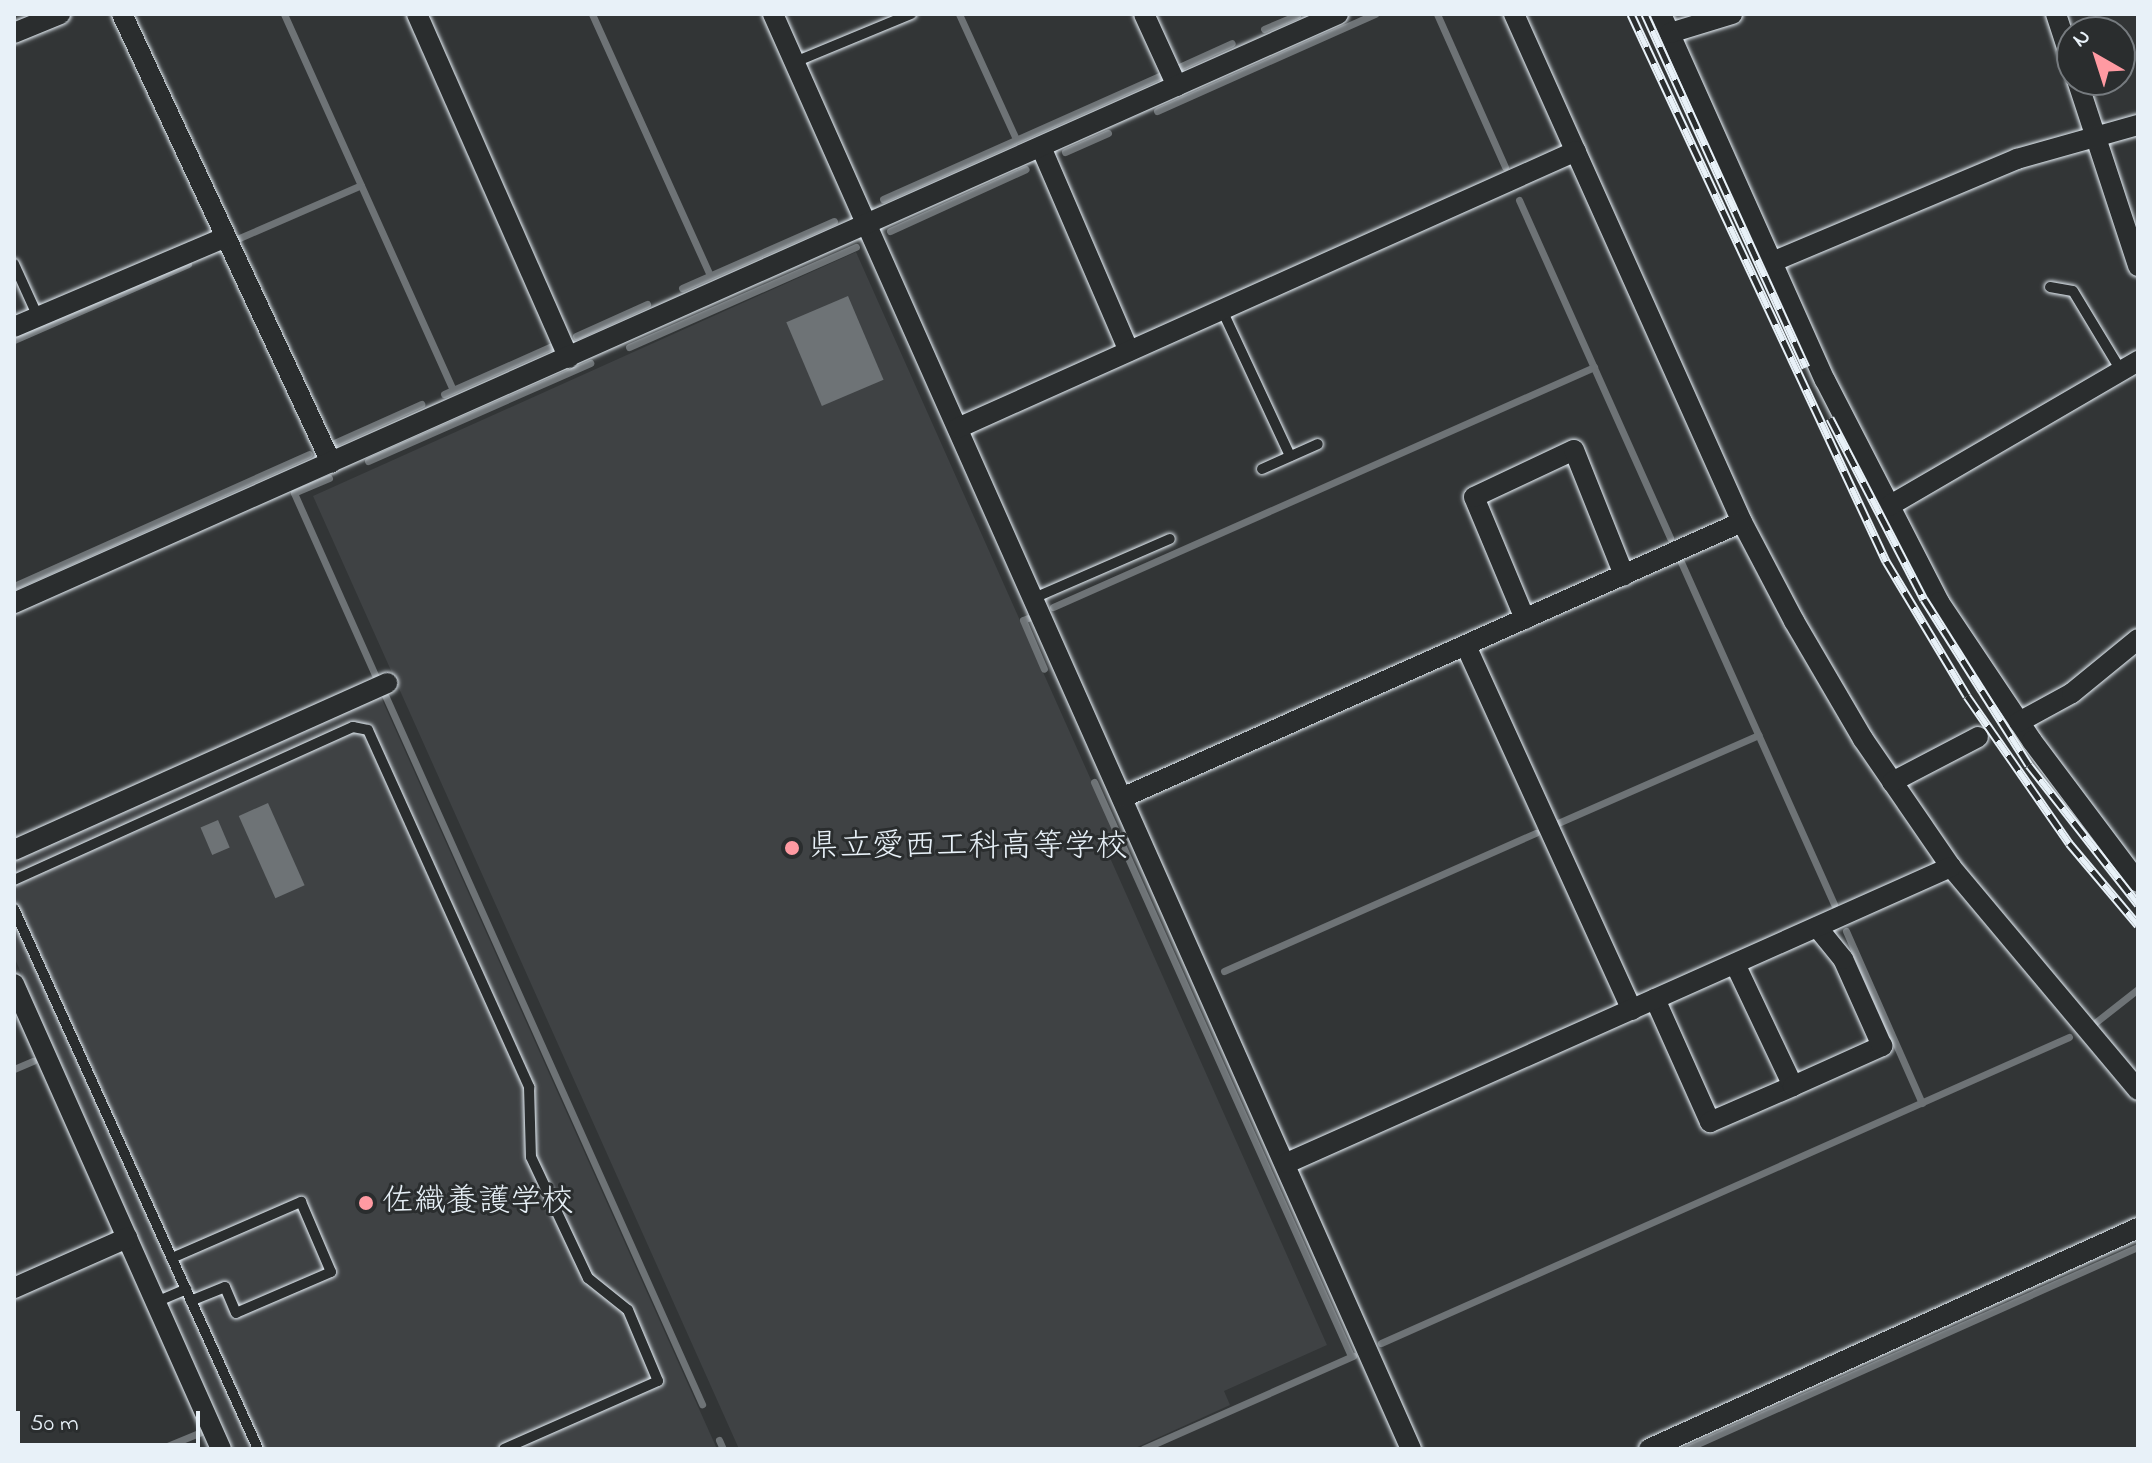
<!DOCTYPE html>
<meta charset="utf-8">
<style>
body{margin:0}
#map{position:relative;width:2152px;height:1463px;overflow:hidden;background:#323536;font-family:"Indie Flower","Klee One",sans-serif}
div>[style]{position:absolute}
.built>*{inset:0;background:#3f4244}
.water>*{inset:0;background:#6e7376;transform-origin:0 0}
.stream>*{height:7px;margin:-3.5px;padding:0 3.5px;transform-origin:3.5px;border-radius:3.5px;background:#6e7376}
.roads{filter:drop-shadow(0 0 2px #e8f1f8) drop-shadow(0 0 2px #e8f1f8)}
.lane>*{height:10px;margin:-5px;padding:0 5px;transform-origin:5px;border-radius:5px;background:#2a2d2e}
.street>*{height:20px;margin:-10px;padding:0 10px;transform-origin:10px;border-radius:10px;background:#2a2d2e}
.rail>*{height:9px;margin-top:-4.5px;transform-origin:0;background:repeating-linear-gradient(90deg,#2a2d2e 0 18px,#e8f1f8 0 36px);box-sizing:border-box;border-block:2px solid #e8f1f8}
.dots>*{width:22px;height:22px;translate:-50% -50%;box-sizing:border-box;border:4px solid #2a2d2e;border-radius:50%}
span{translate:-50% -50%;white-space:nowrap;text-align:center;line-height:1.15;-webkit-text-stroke:6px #2a2d2e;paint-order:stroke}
.poi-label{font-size:32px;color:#e8f1f8}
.left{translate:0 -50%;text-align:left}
.frame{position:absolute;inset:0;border:16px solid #e8f1f8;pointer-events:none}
.north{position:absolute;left:2056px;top:16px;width:80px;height:80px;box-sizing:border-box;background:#2a2d2e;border:2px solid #767b7f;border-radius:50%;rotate:321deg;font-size:22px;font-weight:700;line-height:32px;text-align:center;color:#e8f1f8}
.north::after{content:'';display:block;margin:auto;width:28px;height:36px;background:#ff9aa2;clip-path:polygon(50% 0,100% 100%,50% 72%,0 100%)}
.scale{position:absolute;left:16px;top:1411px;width:184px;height:36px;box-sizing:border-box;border:4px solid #e8f1f8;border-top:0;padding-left:10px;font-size:24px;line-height:28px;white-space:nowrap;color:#e8f1f8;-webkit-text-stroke:6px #2a2d2e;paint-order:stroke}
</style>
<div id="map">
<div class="built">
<div style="clip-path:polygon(856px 252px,1120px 845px,1107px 851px,1327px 1345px,1224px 1391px,1230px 1405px,1133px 1449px,739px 1449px,313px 496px)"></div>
<div style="clip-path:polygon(380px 695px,717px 1449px,234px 1449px,14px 957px,14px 858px)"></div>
</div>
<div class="water">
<div style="left:848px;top:296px;width:91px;height:67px;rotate:67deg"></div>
<div style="left:268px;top:803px;width:90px;height:32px;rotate:66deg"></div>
<div style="left:218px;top:820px;width:30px;height:19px;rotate:67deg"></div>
</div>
<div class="stream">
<div style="left:284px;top:14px;width:412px;rotate:65.8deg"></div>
<div style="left:592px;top:14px;width:286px;rotate:65.7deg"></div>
<div style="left:959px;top:14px;width:137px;rotate:65.5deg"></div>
<div style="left:1437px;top:14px;width:167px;rotate:66deg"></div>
<div style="left:1264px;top:29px;width:36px;rotate:-23deg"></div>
<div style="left:1177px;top:68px;width:60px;rotate:-24.4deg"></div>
<div style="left:1157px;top:111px;width:239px;rotate:-24deg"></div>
<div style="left:1065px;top:152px;width:47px;rotate:-23.8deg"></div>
<div style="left:883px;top:199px;width:302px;rotate:-24deg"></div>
<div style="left:1519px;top:200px;width:370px;rotate:65.9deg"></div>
<div style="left:890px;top:231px;width:149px;rotate:-24.5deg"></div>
<div style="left:237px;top:239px;width:135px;rotate:-23.5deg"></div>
<div style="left:682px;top:288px;width:166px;rotate:-23.8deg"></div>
<div style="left:576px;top:336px;width:78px;rotate:-24.3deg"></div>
<div style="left:14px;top:340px;width:190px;rotate:-23.6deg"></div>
<div style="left:629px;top:347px;width:248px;rotate:-23.8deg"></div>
<div style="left:444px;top:394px;width:120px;rotate:-24deg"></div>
<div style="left:332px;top:444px;width:98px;rotate:-24.2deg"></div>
<div style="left:368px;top:461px;width:243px;rotate:-23.8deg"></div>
<div style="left:329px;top:478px;width:38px;rotate:157deg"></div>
<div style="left:294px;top:493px;width:201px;rotate:66deg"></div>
<div style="left:1681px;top:562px;width:375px;rotate:65.9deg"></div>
<div style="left:14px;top:586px;width:323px;rotate:-24.1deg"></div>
<div style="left:1053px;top:607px;width:592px;rotate:-23.92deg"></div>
<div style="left:1028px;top:618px;width:5px;rotate:158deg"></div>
<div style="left:1023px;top:620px;width:53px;rotate:66.8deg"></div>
<div style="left:385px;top:695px;width:777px;rotate:65.91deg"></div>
<div style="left:1094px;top:782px;width:629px;rotate:65.88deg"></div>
<div style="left:1558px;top:823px;width:219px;rotate:-23.7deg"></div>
<div style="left:1846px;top:931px;width:188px;rotate:66.2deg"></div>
<div style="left:1224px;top:971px;width:341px;rotate:-23.9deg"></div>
<div style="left:2096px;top:1022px;width:53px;rotate:-38.2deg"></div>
<div style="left:14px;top:1069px;width:21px;rotate:-23deg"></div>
<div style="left:1381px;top:1343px;width:753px;rotate:-23.98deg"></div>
<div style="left:719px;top:1440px;width:10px;rotate:66deg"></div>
<div style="left:160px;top:1449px;width:44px;rotate:-22.5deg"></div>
<div style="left:1143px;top:1449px;width:230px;rotate:-23.9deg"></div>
<div style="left:1686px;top:1449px;width:495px;rotate:-24.1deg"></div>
</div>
<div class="roads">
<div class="lane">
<div style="left:795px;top:62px;width:126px;rotate:-22.5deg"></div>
<div style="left:14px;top:264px;width:58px;rotate:65.6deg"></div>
<div style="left:2050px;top:287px;width:23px;rotate:10deg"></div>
<div style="left:2073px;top:291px;width:91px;rotate:58.9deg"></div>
<div style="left:1222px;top:310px;width:161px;rotate:65deg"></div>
<div style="left:1262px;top:469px;width:61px;rotate:-24.1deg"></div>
<div style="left:1034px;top:598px;width:148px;rotate:-23.5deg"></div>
<div style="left:14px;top:880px;width:372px;rotate:-24.3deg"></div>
<div style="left:353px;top:727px;width:15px;rotate:11deg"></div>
<div style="left:368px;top:730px;width:392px;rotate:65.7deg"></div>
<div style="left:529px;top:1087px;width:70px;rotate:88.4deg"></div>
<div style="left:531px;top:1157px;width:134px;rotate:64.8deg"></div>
<div style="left:588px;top:1278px;width:51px;rotate:38.7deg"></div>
<div style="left:628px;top:1310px;width:77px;rotate:67.1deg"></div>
<div style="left:658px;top:1381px;width:168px;rotate:156.2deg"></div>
<div style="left:14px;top:909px;width:593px;rotate:65.68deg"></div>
<div style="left:172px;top:1258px;width:141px;rotate:-23.5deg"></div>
<div style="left:301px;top:1202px;width:76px;rotate:66.8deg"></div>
<div style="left:331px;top:1272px;width:103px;rotate:156.7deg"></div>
<div style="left:236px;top:1313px;width:28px;rotate:-113deg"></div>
<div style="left:225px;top:1287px;width:37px;rotate:158deg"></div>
<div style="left:156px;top:1302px;width:33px;rotate:-23deg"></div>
</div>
<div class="street">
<div style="left:122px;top:14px;width:495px;rotate:65deg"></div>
<div style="left:417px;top:14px;width:376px;rotate:66.2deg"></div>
<div style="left:773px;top:14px;width:1570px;rotate:66.03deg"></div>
<div style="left:1144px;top:14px;width:79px;rotate:65.4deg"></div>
<div style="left:1514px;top:14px;width:557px;rotate:65.83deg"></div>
<div style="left:1742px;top:522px;width:112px;rotate:62.3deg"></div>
<div style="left:1794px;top:621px;width:137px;rotate:59.7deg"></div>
<div style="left:1863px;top:739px;width:155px;rotate:55.5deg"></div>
<div style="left:1951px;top:867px;width:291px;rotate:50deg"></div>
<div style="left:1661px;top:14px;width:401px;rotate:65.9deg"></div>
<div style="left:1825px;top:380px;width:250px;rotate:62.8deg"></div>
<div style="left:1939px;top:602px;width:167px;rotate:56.2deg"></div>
<div style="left:2032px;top:741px;width:176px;rotate:53.1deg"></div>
<div style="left:2056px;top:14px;width:52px;rotate:71.9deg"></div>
<div style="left:14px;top:33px;width:50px;rotate:-22.4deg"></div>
<div style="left:1670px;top:33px;width:65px;rotate:-17deg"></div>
<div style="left:2077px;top:80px;width:196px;rotate:71.8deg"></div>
<div style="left:1041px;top:147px;width:222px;rotate:66.7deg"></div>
<div style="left:1772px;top:262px;width:266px;rotate:-22.8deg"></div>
<div style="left:2017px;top:159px;width:126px;rotate:-15.7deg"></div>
<div style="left:14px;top:327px;width:230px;rotate:-23deg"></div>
<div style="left:958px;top:428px;width:677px;rotate:-24.14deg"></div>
<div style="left:1889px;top:506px;width:288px;rotate:-30.2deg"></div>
<div style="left:14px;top:603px;width:1449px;rotate:-23.98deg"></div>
<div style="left:1525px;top:619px;width:132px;rotate:-112.7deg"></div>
<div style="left:1474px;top:497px;width:110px;rotate:-25.2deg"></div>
<div style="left:1574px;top:450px;width:135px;rotate:68.2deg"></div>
<div style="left:1466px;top:646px;width:400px;rotate:65.5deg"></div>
<div style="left:2019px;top:722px;width:60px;rotate:-28.7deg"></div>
<div style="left:2072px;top:693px;width:85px;rotate:-39.3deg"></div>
<div style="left:1892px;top:782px;width:97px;rotate:-27.6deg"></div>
<div style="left:1124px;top:797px;width:676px;rotate:-23.99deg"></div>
<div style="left:14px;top:850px;width:409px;rotate:-24.1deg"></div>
<div style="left:14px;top:984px;width:509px;rotate:66deg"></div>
<div style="left:1655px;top:999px;width:135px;rotate:65.9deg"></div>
<div style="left:1710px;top:1122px;width:90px;rotate:-23.4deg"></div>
<div style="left:1793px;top:1086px;width:135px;rotate:-115.4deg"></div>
<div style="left:1793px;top:1086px;width:98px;rotate:-24.2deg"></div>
<div style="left:1882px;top:1046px;width:95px;rotate:-114.1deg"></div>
<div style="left:1843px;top:959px;width:41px;rotate:-129.1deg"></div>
<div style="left:1287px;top:1163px;width:727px;rotate:-24.03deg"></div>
<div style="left:14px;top:1288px;width:124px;rotate:-23.9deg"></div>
<div style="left:1649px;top:1449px;width:537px;rotate:-24.32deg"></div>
</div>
</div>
<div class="rail">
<div style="left:1631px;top:14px;width:604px;rotate:65.01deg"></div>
<div style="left:1886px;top:561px;width:157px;rotate:59deg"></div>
<div style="left:1967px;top:696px;width:179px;rotate:55.2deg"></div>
<div style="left:2069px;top:843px;width:107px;rotate:49.9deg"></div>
<div style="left:1645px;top:14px;width:388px;rotate:65.5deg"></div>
<div style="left:1830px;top:418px;width:204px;rotate:62.6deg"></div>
<div style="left:1924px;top:599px;width:196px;rotate:57.7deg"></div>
<div style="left:2029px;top:765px;width:177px;rotate:51.9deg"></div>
</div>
<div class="dots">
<div style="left:792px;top:848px;background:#ff9aa2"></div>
<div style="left:366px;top:1203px;background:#ff9aa2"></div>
</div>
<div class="poi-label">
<span class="left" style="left:808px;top:848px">県立愛西工科高等学校</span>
<span class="left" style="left:382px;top:1203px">佐織養護学校</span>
</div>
<div class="frame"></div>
<div class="north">N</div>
<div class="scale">50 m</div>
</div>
